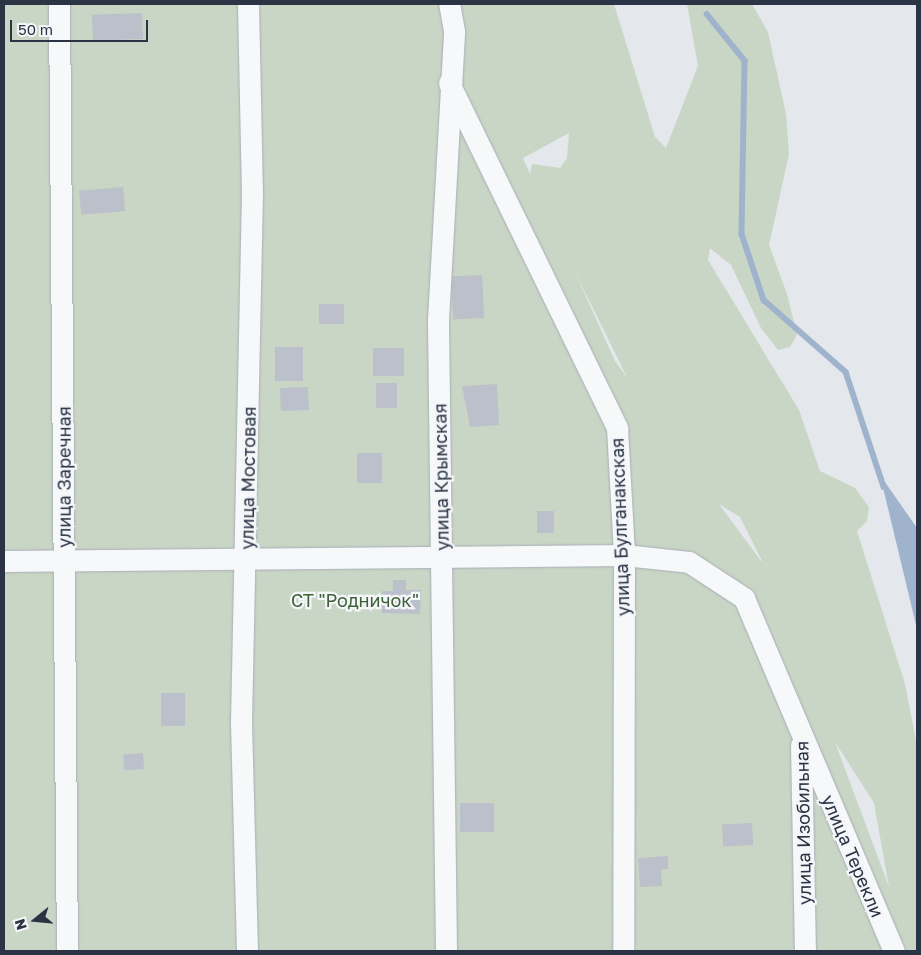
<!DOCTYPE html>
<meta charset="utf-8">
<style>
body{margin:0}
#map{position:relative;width:921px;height:955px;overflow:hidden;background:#e4e7ec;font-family:"Golos Text",sans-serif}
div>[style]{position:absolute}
.green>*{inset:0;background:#c9d6c5}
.water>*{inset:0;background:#9fb4cc}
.stream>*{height:5.5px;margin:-2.75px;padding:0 2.75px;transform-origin:2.75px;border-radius:2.75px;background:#9fb4cc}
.building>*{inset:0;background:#bbc0ca;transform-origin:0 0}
.roads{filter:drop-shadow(0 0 1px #a9aeb7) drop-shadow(0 0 1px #a9aeb7)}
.minor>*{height:21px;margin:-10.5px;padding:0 10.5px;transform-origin:10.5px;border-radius:10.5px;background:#f7f8fa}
span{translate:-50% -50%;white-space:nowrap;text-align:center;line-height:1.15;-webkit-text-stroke:4.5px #f4f6f9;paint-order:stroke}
.street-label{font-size:18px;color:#2b3445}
.park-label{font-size:18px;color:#3f6138}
.frame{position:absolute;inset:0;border:5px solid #2b3445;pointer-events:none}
.north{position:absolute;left:10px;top:895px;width:50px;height:50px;-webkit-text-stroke:4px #f4f6f9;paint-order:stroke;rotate:253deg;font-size:14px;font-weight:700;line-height:20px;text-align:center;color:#2b3445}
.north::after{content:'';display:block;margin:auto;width:18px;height:22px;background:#2b3445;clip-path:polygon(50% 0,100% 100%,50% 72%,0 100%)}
.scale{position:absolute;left:10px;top:20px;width:138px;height:22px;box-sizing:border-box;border:2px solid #2b3445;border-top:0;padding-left:6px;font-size:15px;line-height:18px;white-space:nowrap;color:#2b3445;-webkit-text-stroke:4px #f4f6f9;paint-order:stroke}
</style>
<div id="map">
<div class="green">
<div style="clip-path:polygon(evenodd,4px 4px,614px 4px,655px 137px,666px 148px,698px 66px,687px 4px,752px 4px,768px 32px,786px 114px,789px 154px,769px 245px,787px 294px,797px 335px,790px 347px,778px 350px,761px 328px,731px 265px,710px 248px,708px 260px,799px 410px,820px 471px,855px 488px,869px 507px,867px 521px,857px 531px,905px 684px,917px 746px,917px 951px,4px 951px,4px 4px,569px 133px,567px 158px,560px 168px,532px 164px,530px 174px,523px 158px,569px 133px,4px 4px,574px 270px,626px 375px,626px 376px,615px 361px,574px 270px,4px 4px,719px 504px,740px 517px,762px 561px,761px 561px,719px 504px,4px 4px,835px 742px,874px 803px,889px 887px,835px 742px)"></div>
</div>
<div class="water">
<div style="clip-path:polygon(880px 475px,917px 528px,917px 629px)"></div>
</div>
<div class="stream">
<div style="left:707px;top:14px;width:60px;rotate:51deg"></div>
<div style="left:745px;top:61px;width:173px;rotate:91deg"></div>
<div style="left:742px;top:234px;width:70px;rotate:71.6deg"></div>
<div style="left:764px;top:300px;width:109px;rotate:41.3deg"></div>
<div style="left:846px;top:372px;width:121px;rotate:71.7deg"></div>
</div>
<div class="building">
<div style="left:142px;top:13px;width:26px;height:50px;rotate:88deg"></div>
<div style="left:123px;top:187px;width:24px;height:44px;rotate:85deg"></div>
<div style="left:482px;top:275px;width:43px;height:31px;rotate:87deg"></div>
<div style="left:319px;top:304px;width:25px;height:20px"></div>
<div style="left:303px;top:347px;width:34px;height:28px;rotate:90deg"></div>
<div style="left:373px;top:348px;width:31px;height:28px"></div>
<div style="left:376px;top:383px;width:21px;height:25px"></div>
<div style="clip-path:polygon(497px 384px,499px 425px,470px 427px,462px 386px)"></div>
<div style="left:308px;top:387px;width:23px;height:28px;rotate:88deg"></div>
<div style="left:357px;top:453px;width:25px;height:30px"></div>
<div style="left:537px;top:511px;width:17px;height:22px"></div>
<div style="clip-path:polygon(393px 580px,406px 580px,406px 590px,421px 590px,420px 614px,382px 613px,382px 591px,393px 591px)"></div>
<div style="left:161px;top:693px;width:24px;height:33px"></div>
<div style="left:143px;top:753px;width:16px;height:20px;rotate:86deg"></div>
<div style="left:494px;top:803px;width:29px;height:34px;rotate:90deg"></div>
<div style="left:752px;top:823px;width:22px;height:30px;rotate:87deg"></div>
<div style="clip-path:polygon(668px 856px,668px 869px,661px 869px,662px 886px,640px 887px,638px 858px)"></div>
</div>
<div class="roads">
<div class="minor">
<div style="left:59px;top:4px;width:947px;rotate:89.52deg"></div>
<div style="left:449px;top:83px;width:384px;rotate:64deg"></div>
<div style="left:617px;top:428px;width:127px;rotate:86.8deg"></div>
<div style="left:624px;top:555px;width:396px;rotate:90.1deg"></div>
<div style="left:4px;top:561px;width:620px;rotate:-0.55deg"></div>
<div style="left:624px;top:555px;width:65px;rotate:6.1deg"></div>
<div style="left:689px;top:562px;width:66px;rotate:33.2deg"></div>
<div style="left:744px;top:598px;width:384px;rotate:67deg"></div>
<div style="left:801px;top:745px;width:206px;rotate:88.9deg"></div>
<div style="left:247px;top:951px;width:229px;rotate:-91.5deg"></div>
<div style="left:241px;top:722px;width:528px;rotate:-88.81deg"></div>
<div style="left:252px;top:194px;width:190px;rotate:-91.2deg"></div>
<div style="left:446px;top:951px;width:631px;rotate:-90.73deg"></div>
<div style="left:438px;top:320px;width:289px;rotate:-86.8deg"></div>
<div style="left:454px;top:31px;width:27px;rotate:-100deg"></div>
</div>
</div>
<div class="street-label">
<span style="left:64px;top:477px;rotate:-90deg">улица Заречная</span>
<span style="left:441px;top:477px;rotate:-91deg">улица Крымская</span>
<span style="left:248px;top:478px;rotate:-89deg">улица Мостовая</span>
<span style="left:620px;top:527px;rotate:-92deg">улица Булганакская</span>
<span style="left:803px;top:823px;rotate:-91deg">улица Изобильная</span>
<span style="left:853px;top:856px;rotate:67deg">улица Терекли</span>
</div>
<div class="park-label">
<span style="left:355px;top:600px">СТ "Родничок"</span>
</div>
<div class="frame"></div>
<div class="north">N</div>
<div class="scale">50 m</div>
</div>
